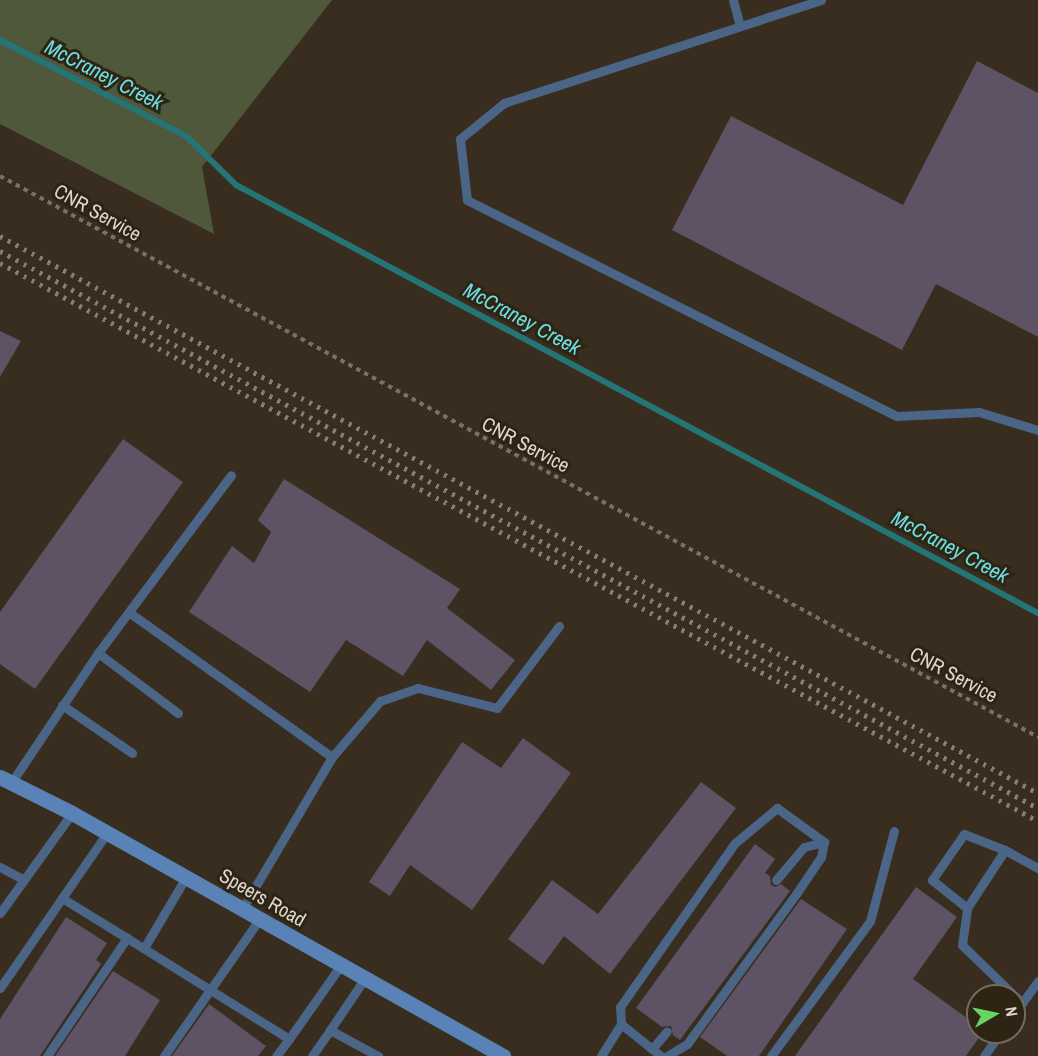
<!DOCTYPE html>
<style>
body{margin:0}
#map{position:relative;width:1038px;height:1056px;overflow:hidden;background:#382d1e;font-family:"Archivo Narrow",sans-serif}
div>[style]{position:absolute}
.green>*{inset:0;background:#50583b}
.stream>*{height:6px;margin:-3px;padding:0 3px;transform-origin:3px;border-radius:3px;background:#257577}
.building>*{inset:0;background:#5d5364}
.path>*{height:4px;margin-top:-2px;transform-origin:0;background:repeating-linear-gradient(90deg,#7a7063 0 4.5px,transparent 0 9px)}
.service>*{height:9px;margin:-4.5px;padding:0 4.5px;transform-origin:4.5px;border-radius:4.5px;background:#4b6586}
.secondary>*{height:15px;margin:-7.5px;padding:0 7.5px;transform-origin:7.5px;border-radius:7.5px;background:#5983b7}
.rail>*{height:4.5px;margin-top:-2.25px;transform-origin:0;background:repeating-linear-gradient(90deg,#877e71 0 3px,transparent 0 9px)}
span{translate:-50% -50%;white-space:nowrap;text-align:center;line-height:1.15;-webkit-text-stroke:6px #2e2414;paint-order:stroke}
.street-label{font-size:20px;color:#ddd6cc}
.water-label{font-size:21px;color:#6bdfe2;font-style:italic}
.north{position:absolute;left:966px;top:984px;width:60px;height:60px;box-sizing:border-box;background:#2e2414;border:2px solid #746b5e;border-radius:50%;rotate:81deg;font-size:16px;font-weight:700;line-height:24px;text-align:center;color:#ddd6cc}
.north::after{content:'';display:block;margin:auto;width:21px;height:27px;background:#69d464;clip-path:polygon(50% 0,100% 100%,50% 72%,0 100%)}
</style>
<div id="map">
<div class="green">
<div style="clip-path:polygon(0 0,332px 0,202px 167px,214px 234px,0 124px)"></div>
</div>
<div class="stream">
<div style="left:0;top:40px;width:209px;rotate:27.3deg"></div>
<div style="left:186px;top:136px;width:70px;rotate:44.4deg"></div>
<div style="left:236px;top:185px;width:909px;rotate:28.09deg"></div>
</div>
<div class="building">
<div style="clip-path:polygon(977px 61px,1038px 93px,1038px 337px,936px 284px,902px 350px,672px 230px,731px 116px,903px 205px)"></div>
<div style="clip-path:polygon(0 331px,21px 341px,0 377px)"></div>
<div style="clip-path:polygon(123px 439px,183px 482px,35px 689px,0 664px,0 612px)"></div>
<div style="clip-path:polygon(284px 479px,460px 589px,447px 608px,515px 660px,491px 690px,427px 640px,403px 676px,346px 640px,310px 692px,189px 612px,232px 546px,254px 563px,271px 532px,258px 520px)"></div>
<div style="clip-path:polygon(523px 738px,571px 773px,472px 910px,410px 865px,390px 896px,369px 882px,462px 742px,501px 768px)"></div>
<div style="clip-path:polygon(701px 782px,736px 808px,610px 974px,564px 936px,543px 965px,508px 939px,552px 880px,598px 914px)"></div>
<div style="clip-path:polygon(755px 844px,775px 859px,765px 873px,770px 876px,771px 885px,775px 887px,781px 884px,790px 891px,680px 1040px,673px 1035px,671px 1026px,662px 1027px,636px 1008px)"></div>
<div style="clip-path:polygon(916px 887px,957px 917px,913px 979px,978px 1026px,978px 1032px,983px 1032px,966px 1056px,795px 1056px)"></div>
<div style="clip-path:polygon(801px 899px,847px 929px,759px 1056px,727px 1056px,700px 1037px)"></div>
<div style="clip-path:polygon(66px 917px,107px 943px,96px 960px,101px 964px,40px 1056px,0 1056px,0 1019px)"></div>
<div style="clip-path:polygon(113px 971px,160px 1000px,125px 1056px,55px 1056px)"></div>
<div style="clip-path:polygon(209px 1004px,266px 1046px,258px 1056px,172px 1056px)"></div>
</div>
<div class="path">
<div style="left:0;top:176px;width:1180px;rotate:28.39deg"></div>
</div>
<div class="service">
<div style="left:733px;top:0;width:27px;rotate:75deg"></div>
<div style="left:821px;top:0;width:333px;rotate:162deg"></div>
<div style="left:504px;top:103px;width:57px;rotate:140.7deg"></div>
<div style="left:460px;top:139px;width:61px;rotate:83.5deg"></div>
<div style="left:467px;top:200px;width:481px;rotate:26.7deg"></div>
<div style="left:897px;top:416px;width:82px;rotate:-2.8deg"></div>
<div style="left:979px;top:412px;width:62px;rotate:17deg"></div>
<div style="left:130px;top:613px;width:248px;rotate:35.5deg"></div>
<div style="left:332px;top:757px;width:177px;rotate:120.6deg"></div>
<div style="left:98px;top:653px;width:100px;rotate:36.9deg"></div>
<div style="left:62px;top:705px;width:85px;rotate:34.4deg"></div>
<div style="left:332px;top:757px;width:74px;rotate:-49.4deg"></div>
<div style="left:380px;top:701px;width:40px;rotate:-18.9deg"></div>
<div style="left:418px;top:688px;width:81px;rotate:14.2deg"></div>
<div style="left:497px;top:708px;width:103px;rotate:-52.9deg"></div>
<div style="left:11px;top:783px;width:156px;rotate:-56.2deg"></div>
<div style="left:98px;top:653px;width:222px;rotate:-53.2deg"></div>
<div style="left:0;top:867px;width:27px;rotate:28deg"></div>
<div style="left:776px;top:880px;width:43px;rotate:-49.7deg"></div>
<div style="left:804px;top:847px;width:21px;rotate:-14deg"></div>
<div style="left:62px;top:898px;width:76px;rotate:31.6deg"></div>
<div style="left:967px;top:908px;width:45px;rotate:-141.3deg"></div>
<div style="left:932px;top:880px;width:56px;rotate:-55.2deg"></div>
<div style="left:964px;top:834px;width:44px;rotate:21.3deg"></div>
<div style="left:0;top:913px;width:123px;rotate:-54.2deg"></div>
<div style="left:144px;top:948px;width:82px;rotate:-59.4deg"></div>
<div style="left:365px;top:978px;width:63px;rotate:123.9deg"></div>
<div style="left:330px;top:1030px;width:55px;rotate:28.4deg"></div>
<div style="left:0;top:988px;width:188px;rotate:-55.4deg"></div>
<div style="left:1022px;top:1003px;width:83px;rotate:-136deg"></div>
<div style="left:962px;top:945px;width:37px;rotate:-82deg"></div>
<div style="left:967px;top:908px;width:69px;rotate:-56.8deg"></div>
<div style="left:1005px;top:850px;width:38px;rotate:29deg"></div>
<div style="left:1014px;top:1014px;width:41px;rotate:-54deg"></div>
<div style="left:621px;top:1024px;width:17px;rotate:-93deg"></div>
<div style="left:620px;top:1007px;width:200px;rotate:-55deg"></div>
<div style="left:735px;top:843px;width:55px;rotate:-39.8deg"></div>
<div style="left:777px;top:808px;width:58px;rotate:35.9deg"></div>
<div style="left:289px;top:1039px;width:90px;rotate:-54.9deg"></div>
<div style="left:652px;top:1049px;width:23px;rotate:-50deg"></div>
<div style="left:47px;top:1056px;width:143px;rotate:-55.9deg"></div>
<div style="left:127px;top:938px;width:191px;rotate:31.9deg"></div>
<div style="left:289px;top:1039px;width:21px;rotate:127deg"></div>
<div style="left:164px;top:1056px;width:166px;rotate:-55.1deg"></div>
<div style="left:312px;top:1056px;width:32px;rotate:-55deg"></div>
<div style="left:601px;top:1056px;width:38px;rotate:-58deg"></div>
<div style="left:621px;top:1024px;width:51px;rotate:38.7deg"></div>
<div style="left:667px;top:1056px;width:23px;rotate:-31deg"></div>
<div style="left:687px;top:1044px;width:185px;rotate:-54deg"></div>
<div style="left:796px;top:894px;width:45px;rotate:-56deg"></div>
<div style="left:821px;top:857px;width:15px;rotate:-79deg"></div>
<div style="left:771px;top:1056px;width:167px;rotate:-53.7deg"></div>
<div style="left:870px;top:921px;width:93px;rotate:-75.1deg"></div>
<div style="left:984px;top:1056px;width:29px;rotate:-55deg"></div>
</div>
<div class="secondary">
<div style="left:0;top:777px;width:80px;rotate:26.6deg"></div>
<div style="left:72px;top:813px;width:495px;rotate:29.4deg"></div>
</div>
<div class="rail">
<div style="left:0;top:236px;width:1178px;rotate:28.22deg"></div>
<div style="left:0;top:251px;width:1178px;rotate:28.22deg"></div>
<div style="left:0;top:263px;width:1178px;rotate:28.26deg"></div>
</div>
<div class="street-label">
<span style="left:98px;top:212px;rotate:29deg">CNR Service</span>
<span style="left:526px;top:444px;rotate:28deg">CNR Service</span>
<span style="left:954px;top:674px;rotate:28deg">CNR Service</span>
<span style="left:263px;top:897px;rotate:30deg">Speers Road</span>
</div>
<div class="water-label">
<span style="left:104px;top:75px;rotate:27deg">McCraney Creek</span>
<span style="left:522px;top:319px;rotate:28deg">McCraney Creek</span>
<span style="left:950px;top:547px;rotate:28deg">McCraney Creek</span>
</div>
<div class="north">N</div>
</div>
